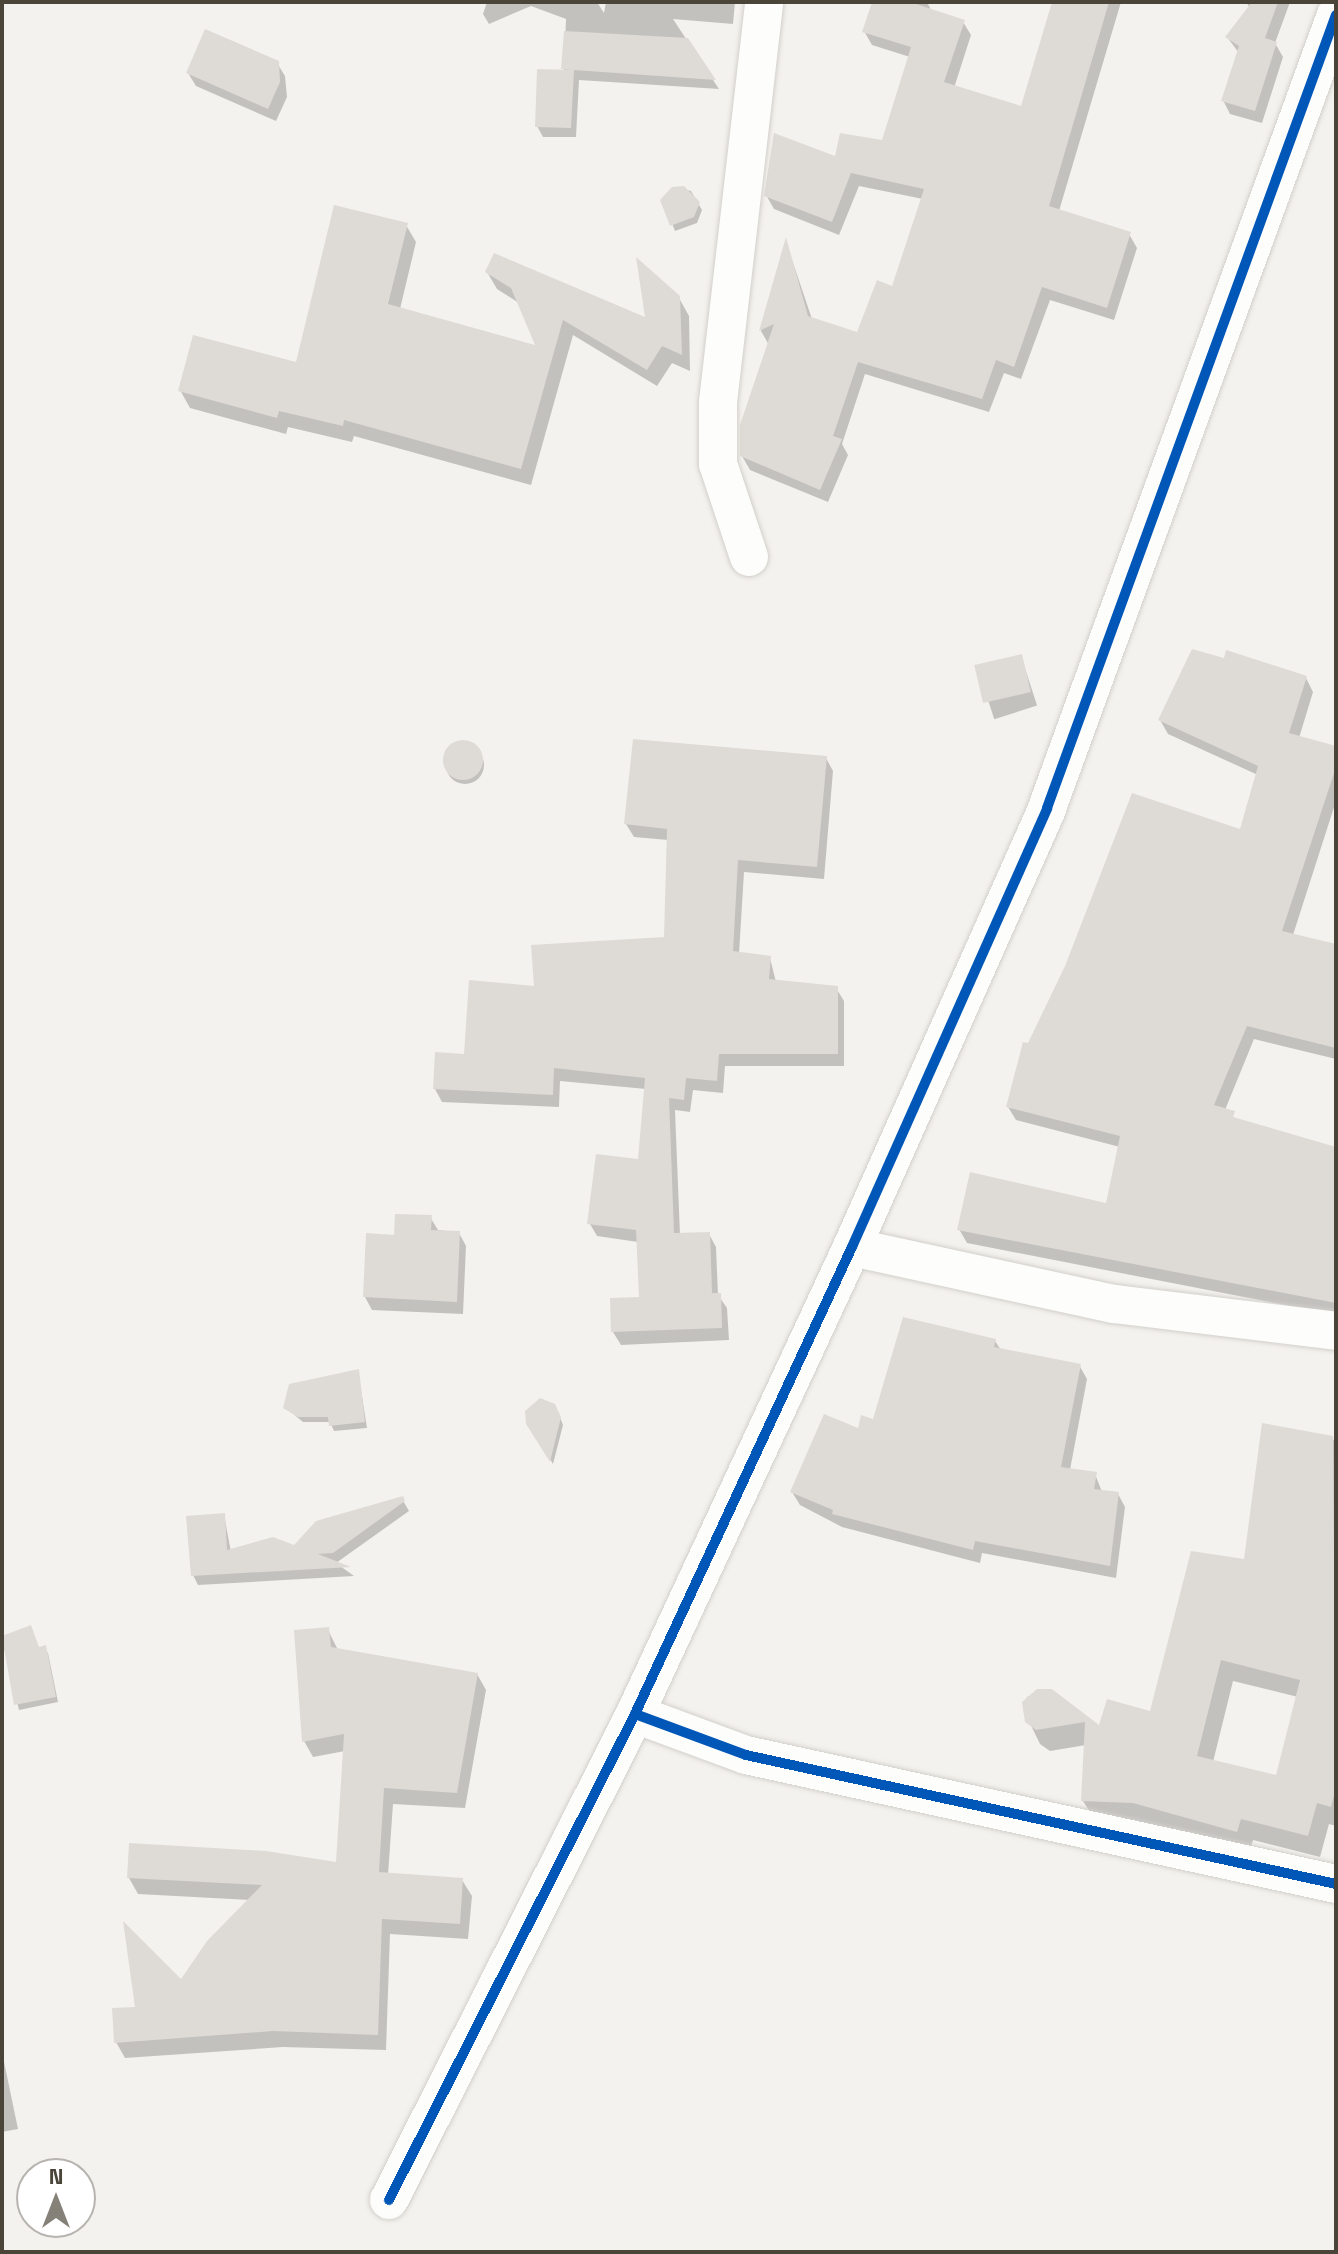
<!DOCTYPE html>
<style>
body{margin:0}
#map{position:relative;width:1338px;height:2254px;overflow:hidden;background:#f4f2ee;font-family:"Space Grotesk",sans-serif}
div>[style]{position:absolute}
.shadow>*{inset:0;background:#0003;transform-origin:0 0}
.round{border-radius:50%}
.building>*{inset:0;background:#dedbd6;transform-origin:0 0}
.roads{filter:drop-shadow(0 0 2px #d2d0cb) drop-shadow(0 0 2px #d2d0cb)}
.street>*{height:38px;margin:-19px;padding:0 19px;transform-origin:19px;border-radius:19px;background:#fdfdfc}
.cycleway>*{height:10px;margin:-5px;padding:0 5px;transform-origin:5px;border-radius:5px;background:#0057b8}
span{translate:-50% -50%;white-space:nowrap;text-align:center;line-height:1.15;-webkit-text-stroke:6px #fff;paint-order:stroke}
.frame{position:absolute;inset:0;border:4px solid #4b4439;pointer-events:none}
.north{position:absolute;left:16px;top:2158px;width:80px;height:80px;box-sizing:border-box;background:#fff;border:2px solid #b7b4b0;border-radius:50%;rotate:0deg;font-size:22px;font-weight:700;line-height:32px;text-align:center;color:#4b4439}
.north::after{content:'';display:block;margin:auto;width:28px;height:36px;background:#868178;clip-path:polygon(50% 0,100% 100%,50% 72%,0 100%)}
</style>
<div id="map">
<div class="shadow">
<div style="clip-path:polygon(487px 2px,597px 2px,604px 13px,606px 2px,735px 2px,733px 24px,673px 19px,719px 89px,579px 80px,576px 137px,543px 137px,537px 126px,564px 72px,566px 19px,531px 6px,489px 24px,483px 14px)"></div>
<div style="clip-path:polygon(874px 2px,927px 2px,932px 12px,963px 22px,971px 35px,954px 88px,1022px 108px,1055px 2px,1121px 2px,1059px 211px,1129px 234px,1137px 248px,1114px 320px,1050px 300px,1021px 379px,1004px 373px,989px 412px,865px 374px,842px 444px,848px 455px,828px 502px,750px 470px,742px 456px,769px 345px,761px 331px,786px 242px,812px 319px,858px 334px,893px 289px,923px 199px,859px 186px,839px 235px,774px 209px,766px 195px,836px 159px,883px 143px,910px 57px,872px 45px,864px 31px)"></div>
<div style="clip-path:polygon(1246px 2px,1290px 2px,1275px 43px,1283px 57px,1262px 123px,1230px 114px,1223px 100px,1239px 53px,1227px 37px,1250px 8px)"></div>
<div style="clip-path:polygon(277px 63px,285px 76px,287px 97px,276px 121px,196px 86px,188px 73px)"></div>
<div style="clip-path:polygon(679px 188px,691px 191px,702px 210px,697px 223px,675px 231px,663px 201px)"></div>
<div style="clip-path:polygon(406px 225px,416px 242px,400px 309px,538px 348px,519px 303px,497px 289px,487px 272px,647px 320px,679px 298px,689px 316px,690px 371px,672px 363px,657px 386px,573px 335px,531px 485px,354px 436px,352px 442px,288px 427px,286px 434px,190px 408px,180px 390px,297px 365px)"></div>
<div style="left:1021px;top:656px;width:52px;height:45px;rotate:72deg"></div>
<div style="clip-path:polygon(1306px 678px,1313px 692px,1299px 738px,1336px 748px,1336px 801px,1293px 935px,1336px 946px,1336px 1059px,1254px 1039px,1225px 1110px,1238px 1121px,1336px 1149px,1336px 1315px,967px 1243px,959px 1229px,1108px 1205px,1120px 1147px,1016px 1120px,1008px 1107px,1029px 1046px,1241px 832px,1258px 775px,1168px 734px,1160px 720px)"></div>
<div class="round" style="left:446px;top:746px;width:38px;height:38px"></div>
<div style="clip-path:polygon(826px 758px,833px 771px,824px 879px,744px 872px,739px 954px,770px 958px,776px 982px,836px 988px,844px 1001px,844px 1066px,725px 1066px,723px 1093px,693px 1090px,690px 1112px,675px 1110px,680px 1235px,709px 1234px,716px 1247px,718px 1295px,727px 1308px,729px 1340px,621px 1345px,613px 1332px,641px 1299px,638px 1242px,597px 1236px,590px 1224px,640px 1162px,646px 1089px,560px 1081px,559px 1107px,442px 1102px,435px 1089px,536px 988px,666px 939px,668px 840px,634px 837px,626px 824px)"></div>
<div style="clip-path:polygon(430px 1217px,438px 1230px,459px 1233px,466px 1246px,463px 1314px,372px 1310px,365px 1297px)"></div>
<div style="clip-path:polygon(995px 1341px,1001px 1350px,1079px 1365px,1087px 1379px,1070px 1470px,1095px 1474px,1102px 1492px,1118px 1494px,1125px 1507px,1116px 1578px,982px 1553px,980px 1563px,842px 1527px,800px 1505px,792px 1492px,859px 1431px)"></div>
<div style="clip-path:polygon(358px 1371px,367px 1428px,334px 1431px,330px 1422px,303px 1422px,285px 1407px)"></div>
<div style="clip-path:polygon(558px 1412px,563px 1425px,553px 1464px,528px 1423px)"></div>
<div style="clip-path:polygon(evenodd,1332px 1437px,1336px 1445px,1336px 1826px,1329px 1824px,1320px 1857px,1253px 1840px,1249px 1853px,1096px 1822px,1083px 1801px,1086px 1745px,1050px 1751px,1040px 1744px,1023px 1709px,1027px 1697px,1044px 1690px,1100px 1728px,1151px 1714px,1332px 1437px,1233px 1681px,1298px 1697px,1278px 1777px,1213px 1762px,1233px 1681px)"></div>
<div style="clip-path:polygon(402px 1499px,409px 1511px,336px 1563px,354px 1576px,198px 1585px,193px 1575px,224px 1515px,231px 1552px,295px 1547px)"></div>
<div style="clip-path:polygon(30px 1628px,39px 1649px,48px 1653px,58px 1702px,19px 1710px,2px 1639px)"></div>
<div style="clip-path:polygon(328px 1630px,338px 1650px,477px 1674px,486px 1690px,465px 1808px,393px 1804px,388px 1875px,462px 1880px,472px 1896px,468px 1939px,390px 1934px,386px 2050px,283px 2047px,125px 2058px,116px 2042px,138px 2009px,181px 1982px,250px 1900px,138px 1894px,129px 1878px,338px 1865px,345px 1751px,313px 1757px,304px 1741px)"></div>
<div style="clip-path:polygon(2px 2052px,18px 2129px,2px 2132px)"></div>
</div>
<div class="building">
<div style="clip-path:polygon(872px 2px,910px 2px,965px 20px,944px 82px,1021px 106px,1052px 2px,1109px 2px,1049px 206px,1131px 232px,1107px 308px,1042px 287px,1014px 367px,996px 360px,982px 399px,858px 362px,833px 436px,842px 439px,820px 490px,740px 456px,740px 425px,774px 324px,759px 331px,786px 237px,808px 316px,857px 332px,877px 280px,892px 286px,924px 189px,851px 173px,832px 222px,764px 196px,774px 133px,835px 156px,840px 133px,882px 140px,911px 47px,862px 32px)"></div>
<div style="clip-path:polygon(1252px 2px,1278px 2px,1265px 38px,1277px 42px,1255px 111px,1221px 101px,1239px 46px,1225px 37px)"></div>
<div style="clip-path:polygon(205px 29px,279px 61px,280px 82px,268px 109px,186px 73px)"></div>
<div style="clip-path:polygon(564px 31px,688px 38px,716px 80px,574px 70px,571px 128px,535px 127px,537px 69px,572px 70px,561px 69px)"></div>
<div style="clip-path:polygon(684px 186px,700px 202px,694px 217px,670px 226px,660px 200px,672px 187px)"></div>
<div style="clip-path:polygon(334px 205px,408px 223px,388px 304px,535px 345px,511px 288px,485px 272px,494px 253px,645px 317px,636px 257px,680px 296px,682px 355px,662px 346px,647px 370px,563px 320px,521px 469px,344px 420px,343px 426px,279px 411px,277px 418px,178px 391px,193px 335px,296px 362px)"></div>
<div style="clip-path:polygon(1192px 649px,1224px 658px,1226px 650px,1307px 676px,1289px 733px,1336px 746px,1336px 767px,1282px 931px,1336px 944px,1336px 1048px,1247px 1026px,1214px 1105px,1235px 1111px,1233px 1117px,1336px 1147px,1336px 1303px,957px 1230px,970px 1172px,1106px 1203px,1120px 1136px,1006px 1107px,1023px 1042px,1028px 1043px,1065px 966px,1132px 793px,1240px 829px,1258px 766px,1158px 720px)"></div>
<div style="left:1022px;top:654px;width:39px;height:49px;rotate:77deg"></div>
<div style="clip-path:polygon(633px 739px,827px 756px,817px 867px,738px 860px,733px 951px,771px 956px,769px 979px,838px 986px,838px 1054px,719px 1054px,717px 1081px,686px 1078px,684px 1100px,669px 1098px,674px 1233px,710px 1232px,712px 1293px,721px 1293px,722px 1328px,611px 1332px,610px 1298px,639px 1297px,636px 1230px,587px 1224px,596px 1154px,638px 1159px,645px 1078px,554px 1068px,553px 1095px,433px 1089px,435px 1052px,464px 1054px,469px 980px,534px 986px,531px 945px,664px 937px,667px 829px,624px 824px)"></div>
<div class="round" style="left:443px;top:740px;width:40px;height:40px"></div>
<div style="clip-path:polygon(395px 1214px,432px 1215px,431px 1230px,460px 1231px,457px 1302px,363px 1297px,366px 1233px,394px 1235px)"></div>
<div style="clip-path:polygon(903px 1317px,996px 1339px,994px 1347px,1081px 1364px,1061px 1467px,1097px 1472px,1094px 1489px,1119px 1492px,1110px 1566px,975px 1541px,973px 1550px,832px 1514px,833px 1510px,790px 1492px,824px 1414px,858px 1428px,861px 1415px,873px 1419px)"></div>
<div style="clip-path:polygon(359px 1369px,365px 1422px,329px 1426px,328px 1417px,298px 1417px,283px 1408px,289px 1384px)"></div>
<div style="clip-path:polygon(540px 1398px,555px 1404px,561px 1417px,550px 1462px,526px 1424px,525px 1411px)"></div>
<div style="clip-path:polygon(evenodd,1262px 1423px,1333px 1436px,1336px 1787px,1331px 1807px,1317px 1803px,1308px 1836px,1241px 1819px,1237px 1832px,1133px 1803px,1081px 1801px,1085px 1722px,1036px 1730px,1025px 1722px,1022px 1702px,1037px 1689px,1052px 1689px,1099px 1725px,1107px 1699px,1150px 1711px,1191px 1551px,1244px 1559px,1262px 1423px,1221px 1660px,1300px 1680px,1276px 1775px,1197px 1756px,1221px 1660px)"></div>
<div style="clip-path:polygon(403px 1496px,405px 1501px,333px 1553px,318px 1554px,351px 1567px,191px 1576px,186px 1516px,225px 1513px,227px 1550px,273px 1537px,294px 1545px,316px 1521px)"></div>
<div style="clip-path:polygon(31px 1625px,39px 1647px,46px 1645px,56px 1697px,14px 1705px,2px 1636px)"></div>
<div style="clip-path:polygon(329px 1627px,331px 1647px,478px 1673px,457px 1793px,384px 1788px,379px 1872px,463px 1878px,460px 1924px,382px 1919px,378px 2035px,273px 2031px,114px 2043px,112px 2008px,135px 2007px,123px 1921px,181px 1979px,207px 1941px,262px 1885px,127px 1878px,129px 1843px,266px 1851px,336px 1862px,344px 1734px,302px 1742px,294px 1630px)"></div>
</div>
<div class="roads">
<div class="street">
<div style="left:749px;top:557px;width:98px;rotate:-108.4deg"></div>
<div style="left:718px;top:464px;width:62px;rotate:-90deg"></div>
<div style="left:718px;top:402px;width:403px;rotate:-83.4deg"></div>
<div style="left:852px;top:1247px;width:268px;rotate:12.3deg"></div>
<div style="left:1114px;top:1304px;width:224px;rotate:6.9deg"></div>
<div style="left:635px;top:1714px;width:118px;rotate:20.3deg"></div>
<div style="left:746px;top:1755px;width:604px;rotate:12.33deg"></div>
<div style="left:389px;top:2200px;width:545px;rotate:-63.15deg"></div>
<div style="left:635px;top:1714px;width:515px;rotate:-65.08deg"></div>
<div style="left:852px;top:1247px;width:480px;rotate:-66deg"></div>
<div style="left:1047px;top:808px;width:844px;rotate:-69.98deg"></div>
</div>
</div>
<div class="cycleway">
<div style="left:635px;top:1714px;width:118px;rotate:20.3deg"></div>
<div style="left:746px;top:1755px;width:604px;rotate:12.33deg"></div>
<div style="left:389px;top:2200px;width:545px;rotate:-63.15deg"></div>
<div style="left:635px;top:1714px;width:515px;rotate:-65.08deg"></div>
<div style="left:852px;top:1247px;width:480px;rotate:-66deg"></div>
<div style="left:1047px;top:808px;width:844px;rotate:-69.98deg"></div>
</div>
<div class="frame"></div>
<div class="north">N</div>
</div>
